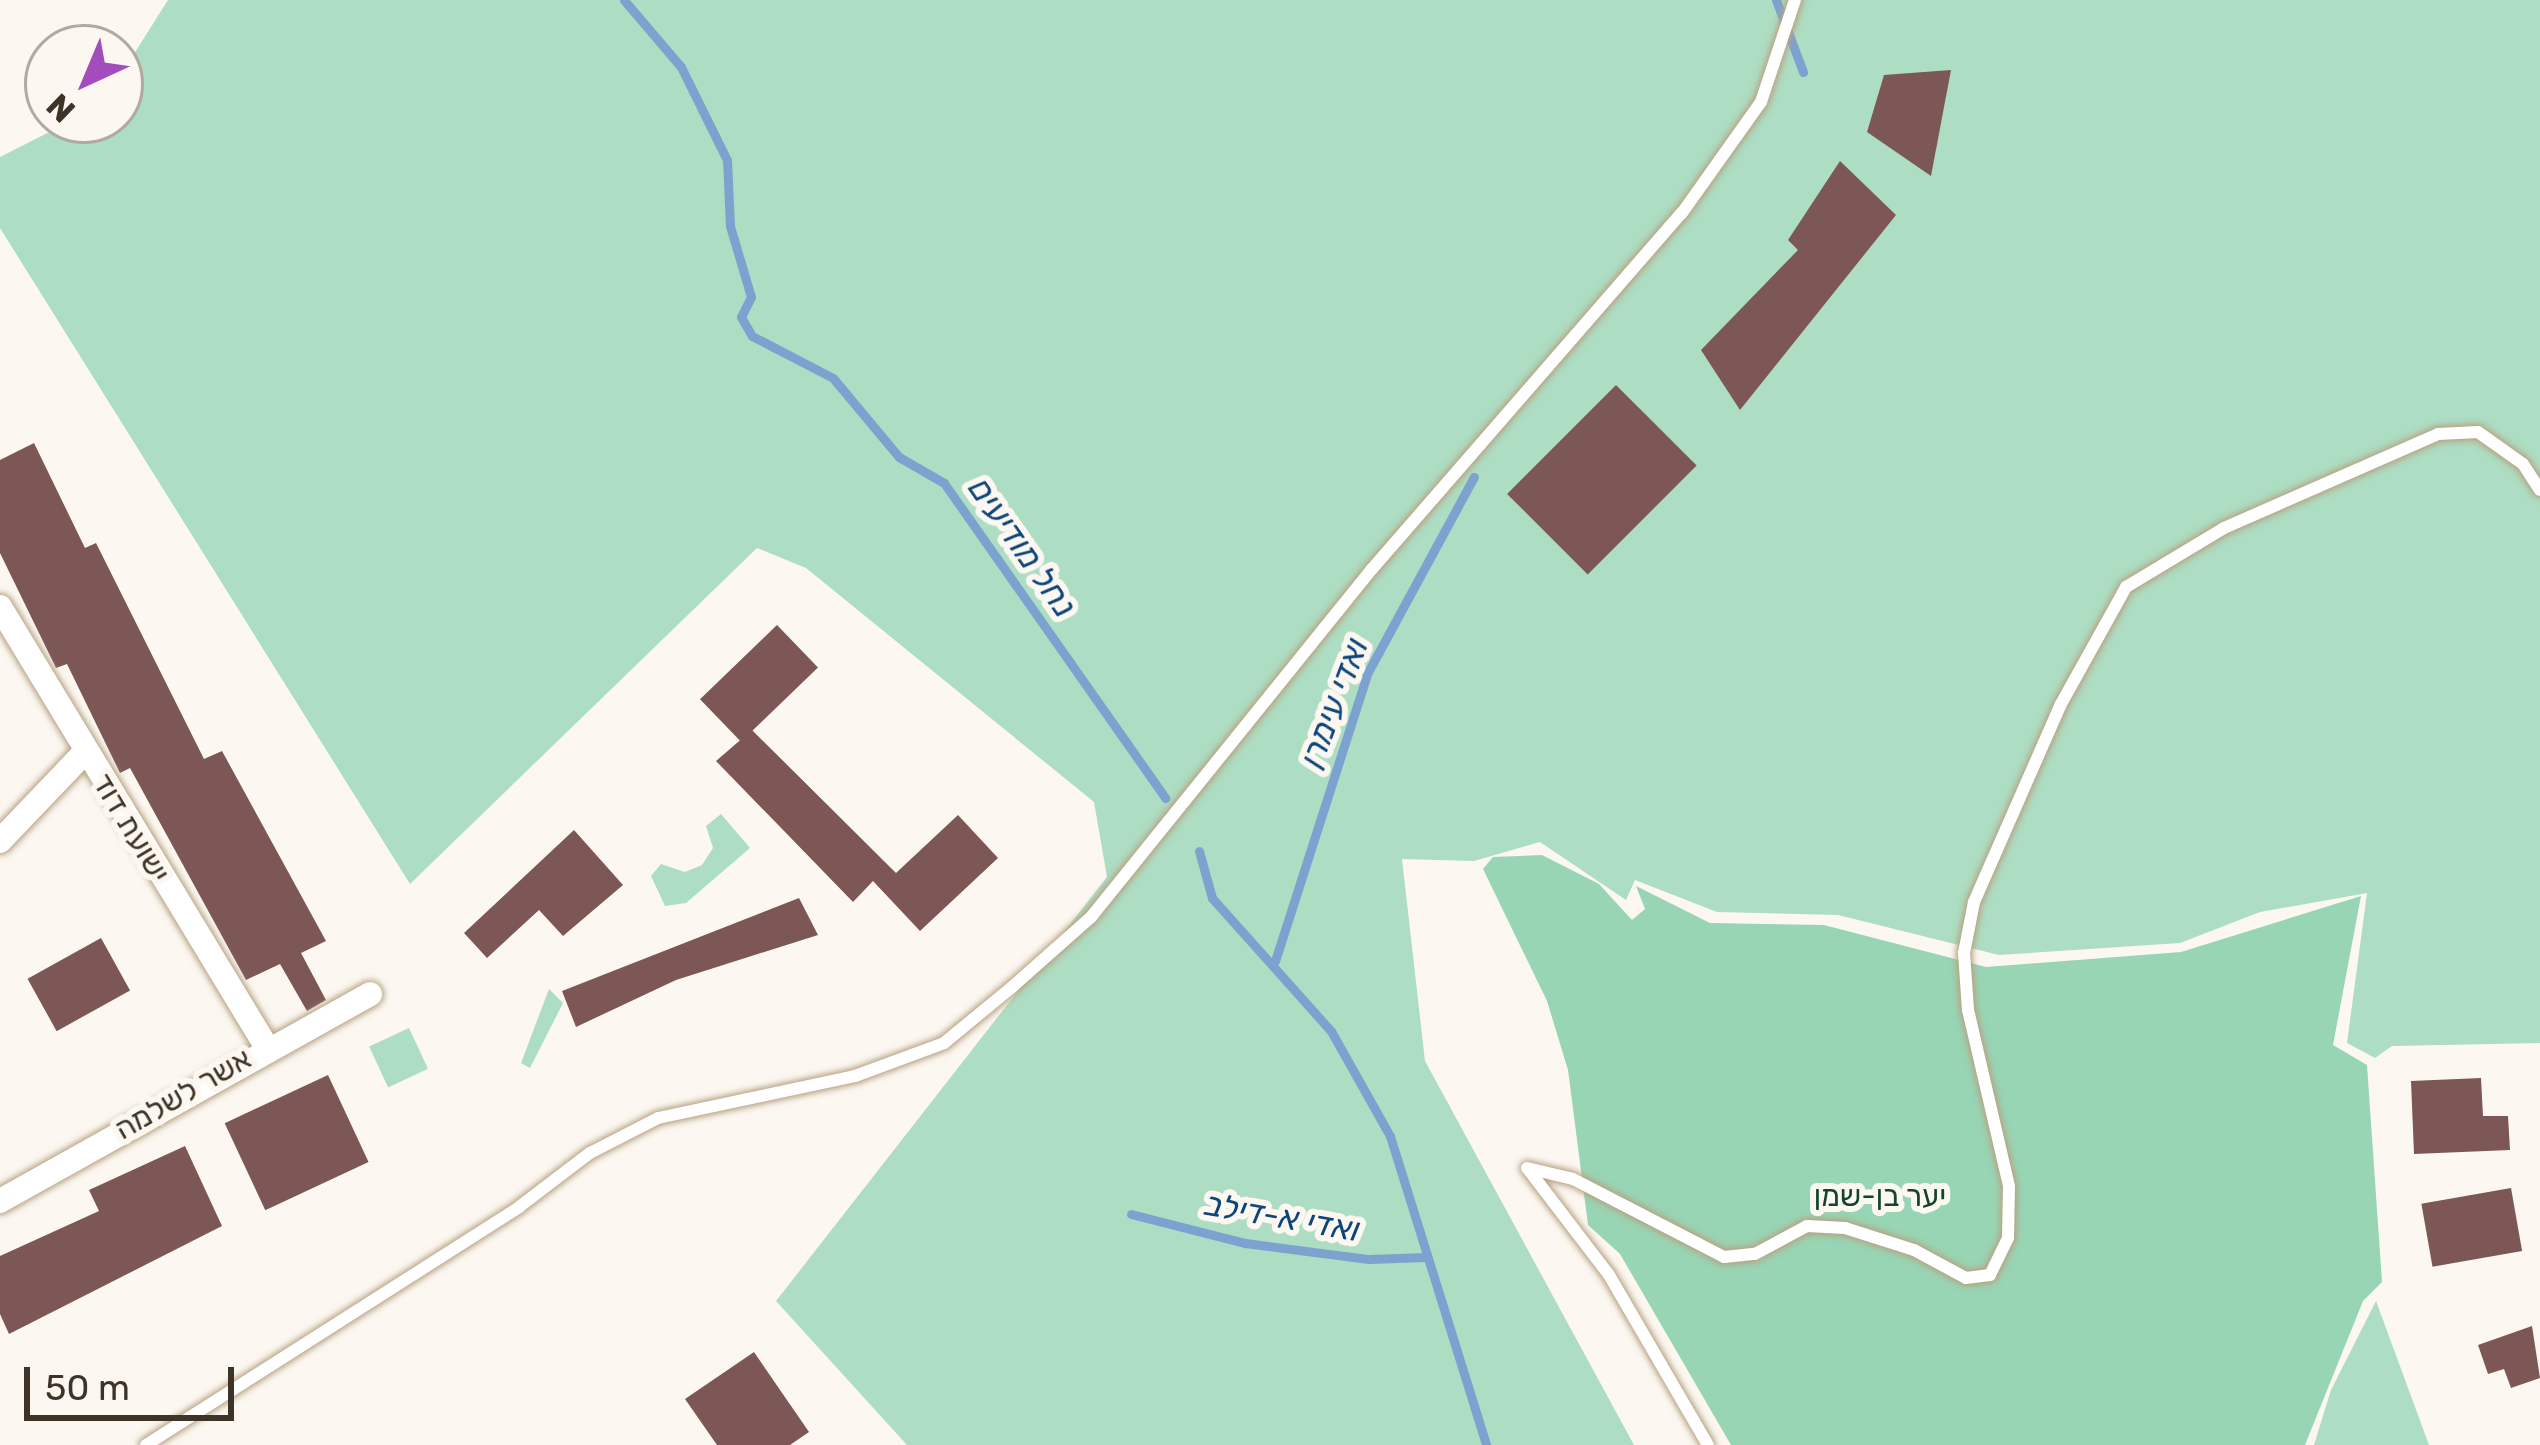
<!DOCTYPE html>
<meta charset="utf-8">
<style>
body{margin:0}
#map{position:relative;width:2540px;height:1445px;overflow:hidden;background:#fcf8f1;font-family:Rubik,Heebo,sans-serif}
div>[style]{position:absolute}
.green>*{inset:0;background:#adddc2;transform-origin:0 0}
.forest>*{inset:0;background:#98d5b4}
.stream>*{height:9px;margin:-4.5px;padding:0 4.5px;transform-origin:4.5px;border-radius:4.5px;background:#7ca3cf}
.building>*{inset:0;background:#7c5755;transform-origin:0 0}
.roads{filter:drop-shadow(0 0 3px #b7a283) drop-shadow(0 0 3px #b7a283)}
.lane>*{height:12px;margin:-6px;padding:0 6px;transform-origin:6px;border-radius:6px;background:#fff}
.street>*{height:24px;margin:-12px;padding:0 12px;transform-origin:12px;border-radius:12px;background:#fff}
span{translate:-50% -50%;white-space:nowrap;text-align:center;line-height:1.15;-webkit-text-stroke:12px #fcf8f1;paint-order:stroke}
.street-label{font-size:30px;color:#3d3427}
.park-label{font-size:30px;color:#14442e}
.water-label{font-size:33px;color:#0c457c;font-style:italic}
.north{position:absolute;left:24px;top:24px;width:120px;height:120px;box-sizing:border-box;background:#fcf8f1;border:3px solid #b0aaa0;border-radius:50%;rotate:224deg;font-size:33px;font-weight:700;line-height:48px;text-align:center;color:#3d3427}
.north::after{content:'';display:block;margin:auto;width:42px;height:54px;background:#a24dbb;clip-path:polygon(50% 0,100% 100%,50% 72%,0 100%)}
.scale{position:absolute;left:24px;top:1367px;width:210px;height:54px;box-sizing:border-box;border:6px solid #3d3427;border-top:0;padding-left:15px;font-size:36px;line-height:42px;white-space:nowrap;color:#3d3427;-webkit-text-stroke:9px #fcf8f1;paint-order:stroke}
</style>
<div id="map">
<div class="green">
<div style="clip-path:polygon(168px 0,2540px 0,2540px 1043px,2392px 1046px,2375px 1058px,2347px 1043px,2367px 893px,2260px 912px,2180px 943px,1999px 955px,1838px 915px,1717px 912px,1635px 880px,1626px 900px,1540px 842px,1474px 861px,1402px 859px,1425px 1061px,1634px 1445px,907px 1445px,776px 1301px,1107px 877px,1094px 802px,806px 568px,757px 548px,410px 884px,0 228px,0 157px,73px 120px,120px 120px,120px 76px)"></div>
<div style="clip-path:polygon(721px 814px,750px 848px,686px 903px,665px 906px,651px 876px,661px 864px,685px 872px,702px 865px,713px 848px,706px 826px)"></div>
<div style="clip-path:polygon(549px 989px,563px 1003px,530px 1068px,521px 1063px)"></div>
<div style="left:409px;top:1028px;width:45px;height:44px;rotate:65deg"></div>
<div style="clip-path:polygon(2376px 1301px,2429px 1445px,2314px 1445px,2331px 1390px)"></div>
</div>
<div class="forest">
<div style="clip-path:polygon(1542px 855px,1599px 884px,1632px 920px,1645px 909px,1636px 886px,1710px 923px,1824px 925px,1986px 967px,2181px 952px,2361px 896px,2333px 1045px,2367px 1065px,2382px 1282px,2363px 1301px,2305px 1445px,1731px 1445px,1620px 1254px,1588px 1225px,1568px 1070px,1547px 1001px,1483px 869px,1493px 857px)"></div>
</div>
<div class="stream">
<div style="left:624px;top:0;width:88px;rotate:49.6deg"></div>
<div style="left:681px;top:67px;width:104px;rotate:63.7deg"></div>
<div style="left:727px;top:160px;width:66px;rotate:87.4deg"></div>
<div style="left:730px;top:226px;width:74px;rotate:73.5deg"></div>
<div style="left:751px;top:297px;width:22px;rotate:117deg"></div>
<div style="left:741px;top:317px;width:22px;rotate:60deg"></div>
<div style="left:752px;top:336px;width:91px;rotate:27.4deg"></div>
<div style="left:833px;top:378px;width:103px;rotate:50.1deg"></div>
<div style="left:899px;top:457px;width:52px;rotate:30deg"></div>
<div style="left:944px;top:483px;width:385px;rotate:54.9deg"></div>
<div style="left:1776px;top:0;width:77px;rotate:69.4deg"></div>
<div style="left:1199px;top:851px;width:49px;rotate:74.5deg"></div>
<div style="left:1212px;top:898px;width:178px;rotate:48.2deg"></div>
<div style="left:1331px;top:1031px;width:120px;rotate:60.7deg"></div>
<div style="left:1390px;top:1136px;width:324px;rotate:72.7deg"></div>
<div style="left:1275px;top:961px;width:304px;rotate:-72.2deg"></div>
<div style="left:1368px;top:672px;width:222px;rotate:-61.5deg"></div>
<div style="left:1131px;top:1214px;width:118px;rotate:14.3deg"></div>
<div style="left:1245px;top:1243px;width:125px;rotate:7.4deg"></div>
<div style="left:1369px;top:1259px;width:57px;rotate:-2deg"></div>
</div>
<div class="building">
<div style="clip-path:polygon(1951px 70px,1931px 176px,1867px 132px,1884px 75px)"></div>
<div style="clip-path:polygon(1840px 161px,1896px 215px,1740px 410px,1701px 350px,1798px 250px,1788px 240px)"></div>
<div style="left:1616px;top:385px;width:114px;height:154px;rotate:45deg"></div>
<div style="clip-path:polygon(34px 443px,85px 548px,96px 543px,204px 759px,222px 751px,326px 941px,301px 953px,326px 1000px,307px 1011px,280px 964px,246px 980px,130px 768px,120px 773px,67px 664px,56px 668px,0 553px,0 460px)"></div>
<div style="left:777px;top:625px;width:59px;height:107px;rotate:46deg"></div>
<div style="clip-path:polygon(752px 730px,896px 873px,958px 815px,998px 858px,920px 931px,873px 881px,853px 902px,716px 761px)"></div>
<div style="clip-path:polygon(574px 830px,623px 885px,563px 936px,539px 910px,487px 958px,464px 933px)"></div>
<div style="clip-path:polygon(799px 898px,818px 935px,676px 980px,576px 1027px,562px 991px)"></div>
<div style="left:101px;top:938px;width:60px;height:84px;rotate:61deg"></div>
<div style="left:328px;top:1075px;width:96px;height:114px;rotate:65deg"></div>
<div style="clip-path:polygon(2481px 1078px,2483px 1116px,2508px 1116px,2510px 1150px,2414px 1154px,2411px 1081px)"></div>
<div style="clip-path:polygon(185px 1146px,222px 1226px,9px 1334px,0 1314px,0 1256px,99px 1211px,89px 1190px)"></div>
<div style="left:2511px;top:1188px;width:64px;height:91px;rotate:80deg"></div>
<div style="clip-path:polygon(2532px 1326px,2540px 1378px,2511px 1388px,2504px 1369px,2488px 1374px,2478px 1345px)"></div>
<div style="clip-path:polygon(754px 1352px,809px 1432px,790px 1445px,717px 1445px,685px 1399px)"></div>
</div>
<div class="roads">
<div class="lane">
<div style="left:1527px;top:1168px;width:47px;rotate:13.4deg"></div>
<div style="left:1573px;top:1179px;width:170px;rotate:27.3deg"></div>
<div style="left:1724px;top:1257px;width:31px;rotate:-6deg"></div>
<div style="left:1755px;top:1254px;width:59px;rotate:-28.3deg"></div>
<div style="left:1807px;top:1226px;width:38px;rotate:3deg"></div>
<div style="left:1845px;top:1228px;width:72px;rotate:17.7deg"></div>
<div style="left:1914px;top:1250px;width:59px;rotate:28.3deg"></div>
<div style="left:1966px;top:1278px;width:24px;rotate:-7deg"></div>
<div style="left:1990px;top:1275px;width:41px;rotate:-64.1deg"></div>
<div style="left:2008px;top:1238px;width:52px;rotate:-88.9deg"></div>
<div style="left:2009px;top:1186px;width:181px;rotate:-103.1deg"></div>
<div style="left:1968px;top:1010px;width:57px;rotate:-94deg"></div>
<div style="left:1964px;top:953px;width:52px;rotate:-78.9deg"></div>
<div style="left:1974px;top:902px;width:216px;rotate:-66.3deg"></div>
<div style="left:2061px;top:704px;width:134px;rotate:-60.9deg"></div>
<div style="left:2126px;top:587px;width:114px;rotate:-31deg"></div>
<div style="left:2224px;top:528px;width:234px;rotate:-23.7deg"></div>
<div style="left:2438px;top:434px;width:40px;rotate:-2.9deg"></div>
<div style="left:2478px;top:432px;width:55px;rotate:35.4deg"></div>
<div style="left:2523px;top:464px;width:31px;rotate:57deg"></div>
<div style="left:1528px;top:1169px;width:133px;rotate:52.6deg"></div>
<div style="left:1609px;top:1275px;width:197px;rotate:59.8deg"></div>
<div style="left:146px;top:1445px;width:442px;rotate:-32.5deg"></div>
<div style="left:519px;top:1207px;width:89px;rotate:-37.3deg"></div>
<div style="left:590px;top:1153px;width:76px;rotate:-27.2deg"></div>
<div style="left:658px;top:1118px;width:201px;rotate:-12deg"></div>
<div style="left:855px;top:1076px;width:95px;rotate:-20.3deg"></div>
<div style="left:944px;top:1043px;width:88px;rotate:-39.5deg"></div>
<div style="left:1012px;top:987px;width:106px;rotate:-41.5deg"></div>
<div style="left:1091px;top:917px;width:447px;rotate:-51.1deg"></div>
<div style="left:1372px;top:569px;width:472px;rotate:-49deg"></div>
<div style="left:1682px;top:213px;width:136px;rotate:-54.6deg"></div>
<div style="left:1761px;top:102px;width:108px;rotate:-71.6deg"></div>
</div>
<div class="street">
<div style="left:0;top:607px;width:513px;rotate:58.79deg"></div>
<div style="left:0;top:841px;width:123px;rotate:-46.3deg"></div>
<div style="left:0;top:1201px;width:424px;rotate:-29.2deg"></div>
</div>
</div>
<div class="street-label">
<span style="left:131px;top:828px;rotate:59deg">ישועת דוד</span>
<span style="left:183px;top:1094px;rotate:-30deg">אשר לשלמה</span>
</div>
<div class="park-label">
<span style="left:1880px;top:1196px">יער בן-שמן</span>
</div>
<div class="water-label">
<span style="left:1022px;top:547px;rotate:55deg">נחל מודיעים</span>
<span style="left:1334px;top:703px;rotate:-69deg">ואדי עימרן</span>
<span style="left:1282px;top:1217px;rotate:10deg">ואדי א-דילב</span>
</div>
<div class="north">N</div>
<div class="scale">50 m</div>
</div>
